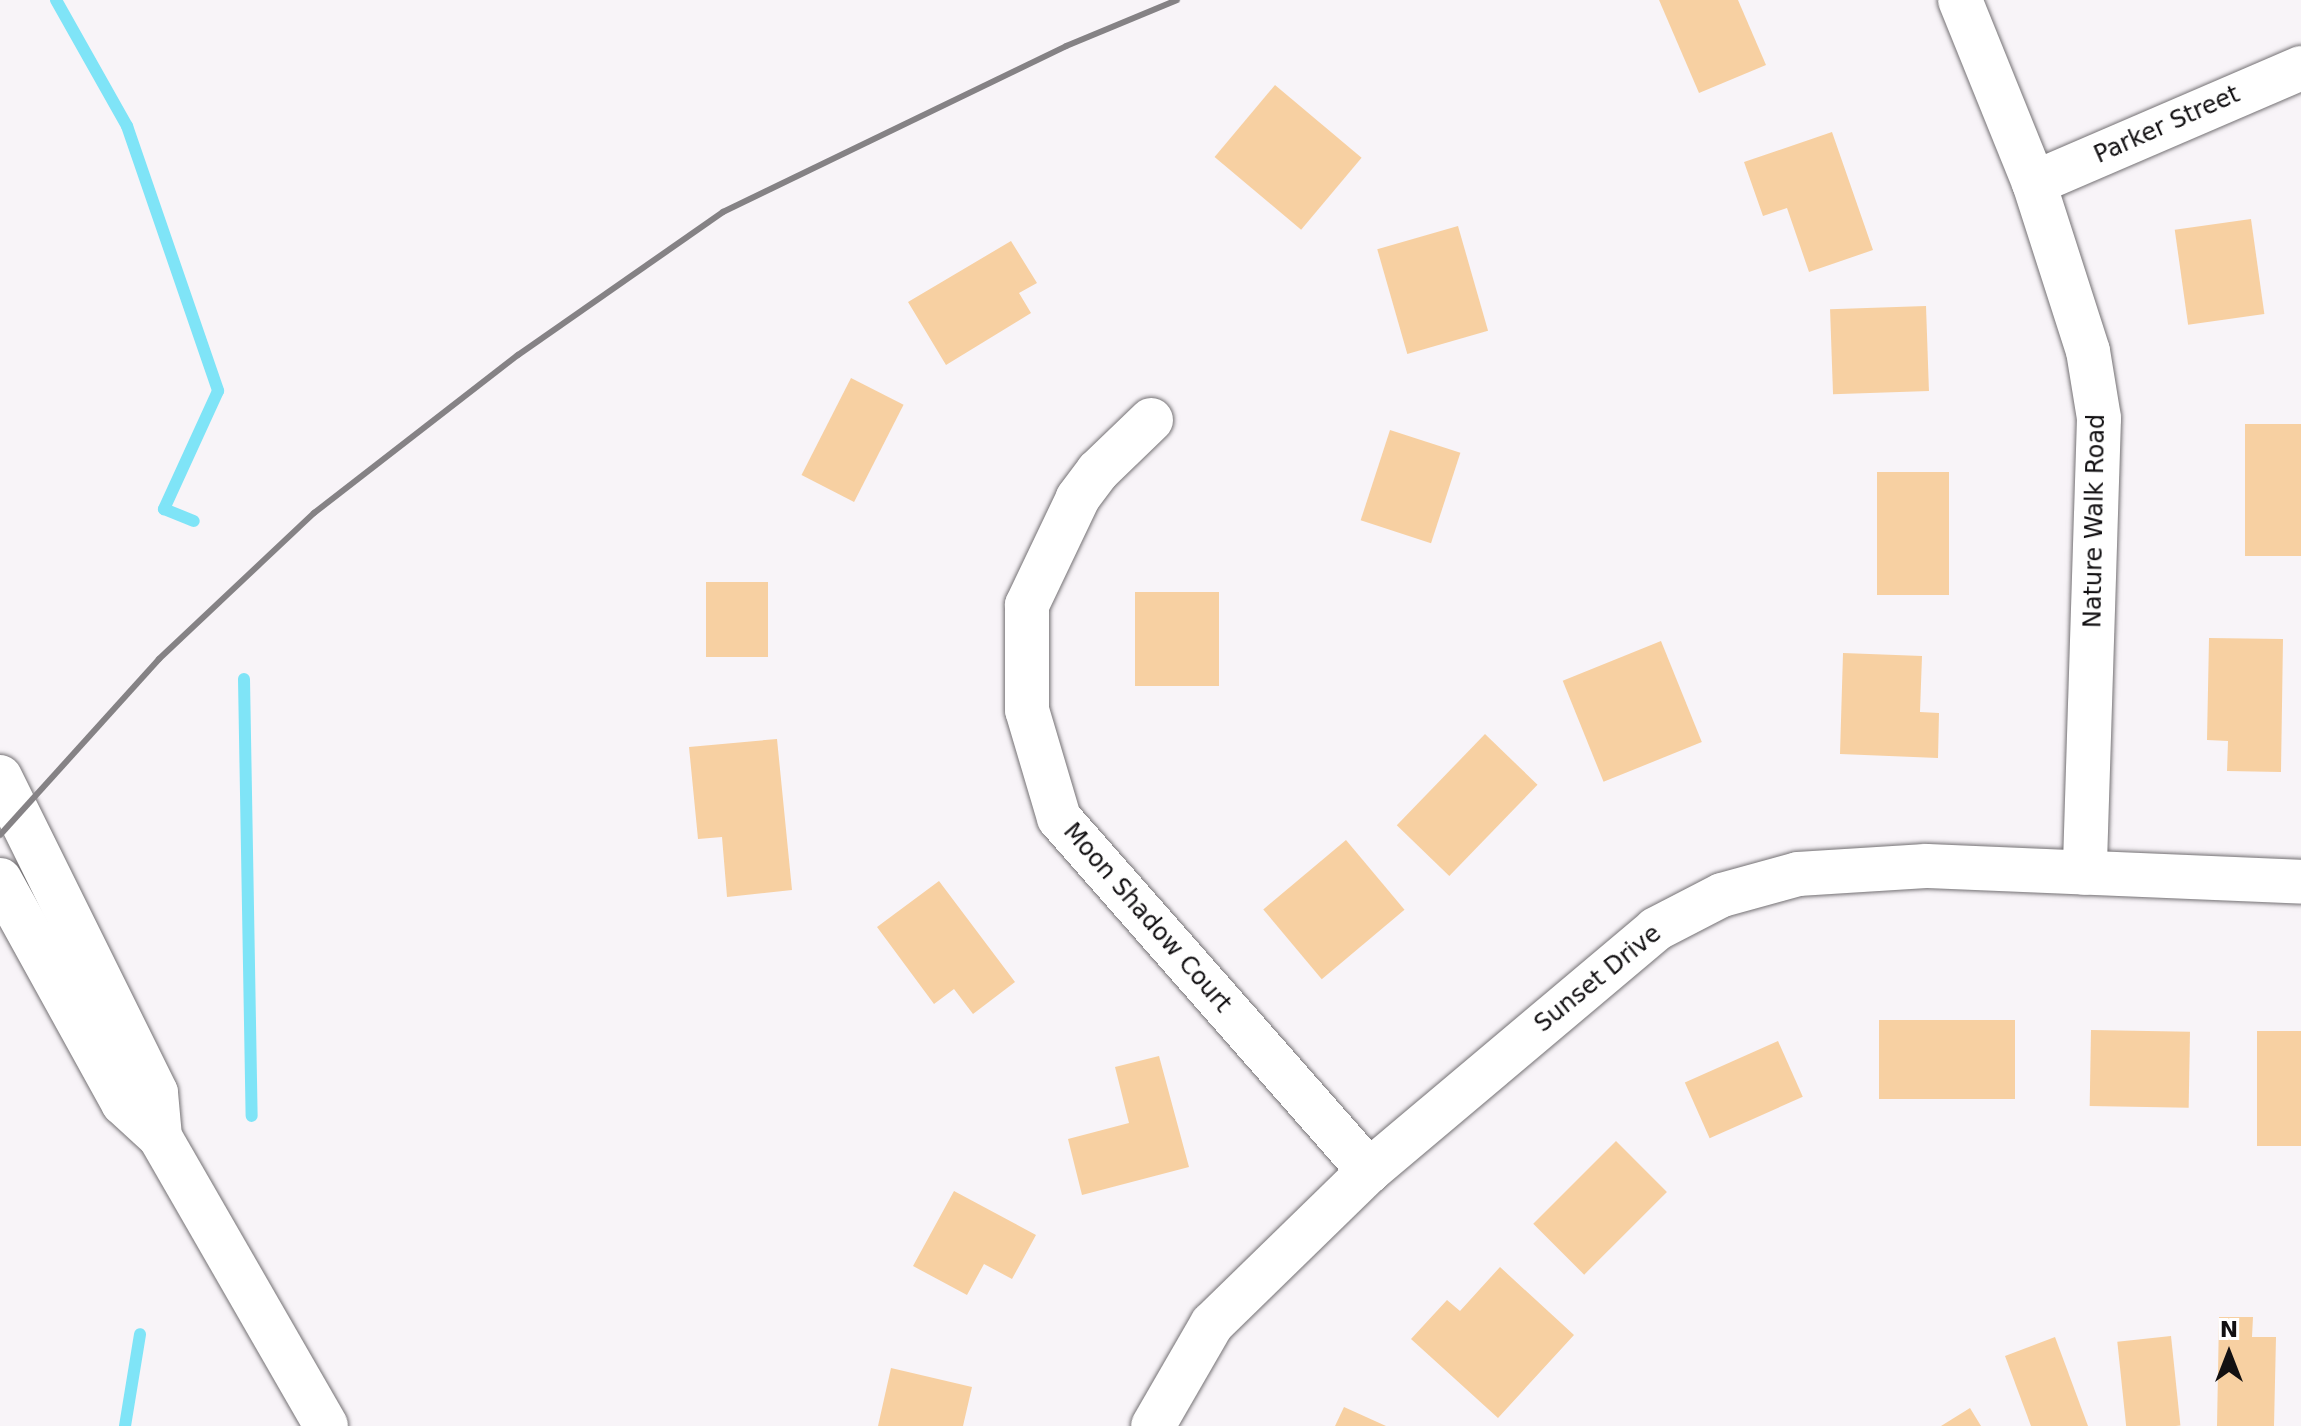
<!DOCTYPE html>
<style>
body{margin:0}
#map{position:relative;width:2301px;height:1426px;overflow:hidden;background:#f8f4f8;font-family:"DejaVu Sans",sans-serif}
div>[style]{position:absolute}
.stream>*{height:12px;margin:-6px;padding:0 6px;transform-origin:6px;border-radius:6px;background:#7fe4f7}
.building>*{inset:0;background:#f7d0a2;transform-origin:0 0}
.roads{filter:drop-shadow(0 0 2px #747174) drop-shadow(0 0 2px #747174)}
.minor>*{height:44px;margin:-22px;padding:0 22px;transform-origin:22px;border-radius:22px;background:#fff}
.highway>*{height:44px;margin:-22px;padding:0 22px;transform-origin:22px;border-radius:22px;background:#fff}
.rail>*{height:6px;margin:-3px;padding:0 3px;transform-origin:3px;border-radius:3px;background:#858285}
span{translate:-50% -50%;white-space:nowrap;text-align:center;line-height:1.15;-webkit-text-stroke:8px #fff;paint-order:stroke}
.street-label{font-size:24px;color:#121012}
.north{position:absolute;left:2189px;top:1314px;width:80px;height:80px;-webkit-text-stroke:6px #fff;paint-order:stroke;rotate:0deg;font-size:22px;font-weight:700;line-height:32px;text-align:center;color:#121012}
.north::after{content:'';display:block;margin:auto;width:28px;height:36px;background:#121012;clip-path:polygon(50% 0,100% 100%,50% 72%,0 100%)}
</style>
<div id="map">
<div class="stream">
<div style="left:56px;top:0;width:145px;rotate:60.6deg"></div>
<div style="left:127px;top:126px;width:280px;rotate:71deg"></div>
<div style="left:218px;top:391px;width:130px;rotate:114.6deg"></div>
<div style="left:164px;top:509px;width:32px;rotate:22deg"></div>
<div style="left:244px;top:679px;width:437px;rotate:89deg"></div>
<div style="left:125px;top:1426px;width:93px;rotate:-80.7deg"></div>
</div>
<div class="building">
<div style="clip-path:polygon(1659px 0,1738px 0,1766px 65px,1699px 93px)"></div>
<div style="left:1275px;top:85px;width:113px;height:94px;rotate:40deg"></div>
<div style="clip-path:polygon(1832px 132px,1873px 250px,1809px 272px,1787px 208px,1763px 216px,1744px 162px)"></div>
<div style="left:2251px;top:219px;width:96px;height:77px;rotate:82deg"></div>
<div style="left:1458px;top:226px;width:109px;height:84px;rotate:74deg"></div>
<div style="clip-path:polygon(1011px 241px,1037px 283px,1019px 293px,1031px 313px,946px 365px,908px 302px)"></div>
<div style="left:1926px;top:306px;width:85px;height:96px;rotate:88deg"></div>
<div style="left:851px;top:378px;width:59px;height:109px;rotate:27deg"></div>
<div style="left:2245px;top:424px;width:56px;height:132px"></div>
<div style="left:1390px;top:430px;width:74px;height:95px;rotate:18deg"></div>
<div style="left:1877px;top:472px;width:72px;height:123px"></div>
<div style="left:706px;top:582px;width:62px;height:75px"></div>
<div style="left:1135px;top:592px;width:84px;height:94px"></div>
<div style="clip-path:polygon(2209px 638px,2283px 639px,2281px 772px,2227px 771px,2228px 741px,2207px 740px)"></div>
<div style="left:1661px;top:641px;width:109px;height:106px;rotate:68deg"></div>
<div style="clip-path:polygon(1843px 653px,1922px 656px,1920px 712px,1939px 713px,1938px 758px,1840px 754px)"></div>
<div style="left:1485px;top:734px;width:73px;height:127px;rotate:44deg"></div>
<div style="clip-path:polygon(777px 739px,792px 890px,727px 897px,722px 837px,698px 839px,689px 747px)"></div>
<div style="left:1346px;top:840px;width:91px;height:108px;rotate:50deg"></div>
<div style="clip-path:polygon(939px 881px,1015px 982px,973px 1014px,954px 989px,934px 1004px,877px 927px)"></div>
<div style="left:1879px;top:1020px;width:136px;height:79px"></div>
<div style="left:2091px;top:1030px;width:99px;height:76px;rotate:1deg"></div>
<div style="left:2257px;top:1031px;width:44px;height:115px"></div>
<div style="left:1778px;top:1041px;width:61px;height:102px;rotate:66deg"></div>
<div style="clip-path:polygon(1159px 1056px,1189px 1167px,1082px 1195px,1068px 1139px,1129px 1123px,1115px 1067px)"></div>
<div style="left:1616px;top:1141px;width:72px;height:117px;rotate:45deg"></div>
<div style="clip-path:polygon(954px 1191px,1036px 1235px,1012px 1279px,984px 1264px,967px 1295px,913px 1266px)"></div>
<div style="clip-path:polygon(1500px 1267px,1574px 1335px,1498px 1418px,1411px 1339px,1447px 1300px,1460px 1311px)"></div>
<div style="clip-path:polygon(2219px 1317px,2253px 1317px,2252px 1337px,2276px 1337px,2274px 1426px,2217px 1426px)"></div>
<div style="left:2171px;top:1336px;width:90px;height:54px;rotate:84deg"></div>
<div style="clip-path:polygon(2055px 1337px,2088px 1426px,2031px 1426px,2005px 1356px)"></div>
<div style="clip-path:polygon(891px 1368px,972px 1387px,963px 1426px,878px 1426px)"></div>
<div style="clip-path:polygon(1344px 1407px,1386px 1426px,1335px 1426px)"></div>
<div style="clip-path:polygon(1970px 1408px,1981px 1426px,1941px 1426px)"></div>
</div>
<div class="roads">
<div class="minor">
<div style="left:1960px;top:0;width:197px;rotate:68deg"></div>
<div style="left:2034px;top:183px;width:176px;rotate:72.2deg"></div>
<div style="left:2088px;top:351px;width:68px;rotate:80.7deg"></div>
<div style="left:2099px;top:418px;width:455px;rotate:91.8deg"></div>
<div style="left:2034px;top:183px;width:291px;rotate:-23.3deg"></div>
<div style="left:1151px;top:420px;width:74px;rotate:136.1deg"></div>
<div style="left:1098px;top:471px;width:34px;rotate:127deg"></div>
<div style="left:1078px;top:498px;width:119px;rotate:115.5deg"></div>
<div style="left:1027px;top:605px;width:105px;rotate:90deg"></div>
<div style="left:1027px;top:710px;width:113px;rotate:73.5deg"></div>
<div style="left:1059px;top:818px;width:470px;rotate:48.7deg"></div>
<div style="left:1153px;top:1426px;width:118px;rotate:-60deg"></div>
<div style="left:1212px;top:1324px;width:219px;rotate:-44.3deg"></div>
<div style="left:1369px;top:1171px;width:375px;rotate:-40.1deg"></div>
<div style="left:1656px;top:929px;width:74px;rotate:-27.3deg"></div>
<div style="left:1722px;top:895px;width:79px;rotate:-15.4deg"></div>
<div style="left:1798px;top:874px;width:128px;rotate:-3.6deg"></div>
<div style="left:1926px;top:866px;width:375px;rotate:2.4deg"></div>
</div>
<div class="highway">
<div style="left:0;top:777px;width:352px;rotate:63.7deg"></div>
<div style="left:156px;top:1093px;width:44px;rotate:84.8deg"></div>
<div style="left:0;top:880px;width:255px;rotate:61.1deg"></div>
<div style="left:123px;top:1103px;width:50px;rotate:42.6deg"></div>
<div style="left:160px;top:1137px;width:333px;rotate:60.1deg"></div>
</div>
</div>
<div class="rail">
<div style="left:0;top:835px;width:237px;rotate:-47.9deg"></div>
<div style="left:159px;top:659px;width:213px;rotate:-43.3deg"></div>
<div style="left:314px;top:513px;width:258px;rotate:-37.8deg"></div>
<div style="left:518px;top:355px;width:250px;rotate:-34.9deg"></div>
<div style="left:723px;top:212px;width:381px;rotate:-25.8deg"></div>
<div style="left:1066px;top:46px;width:120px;rotate:-22.5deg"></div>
</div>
<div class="street-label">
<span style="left:2167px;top:125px;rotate:-24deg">Parker Street</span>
<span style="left:2095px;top:521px;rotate:-89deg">Nature Walk Road</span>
<span style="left:1147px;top:918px;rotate:49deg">Moon Shadow Court</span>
<span style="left:1598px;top:979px;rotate:-39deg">Sunset Drive</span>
</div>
<div class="north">N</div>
</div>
